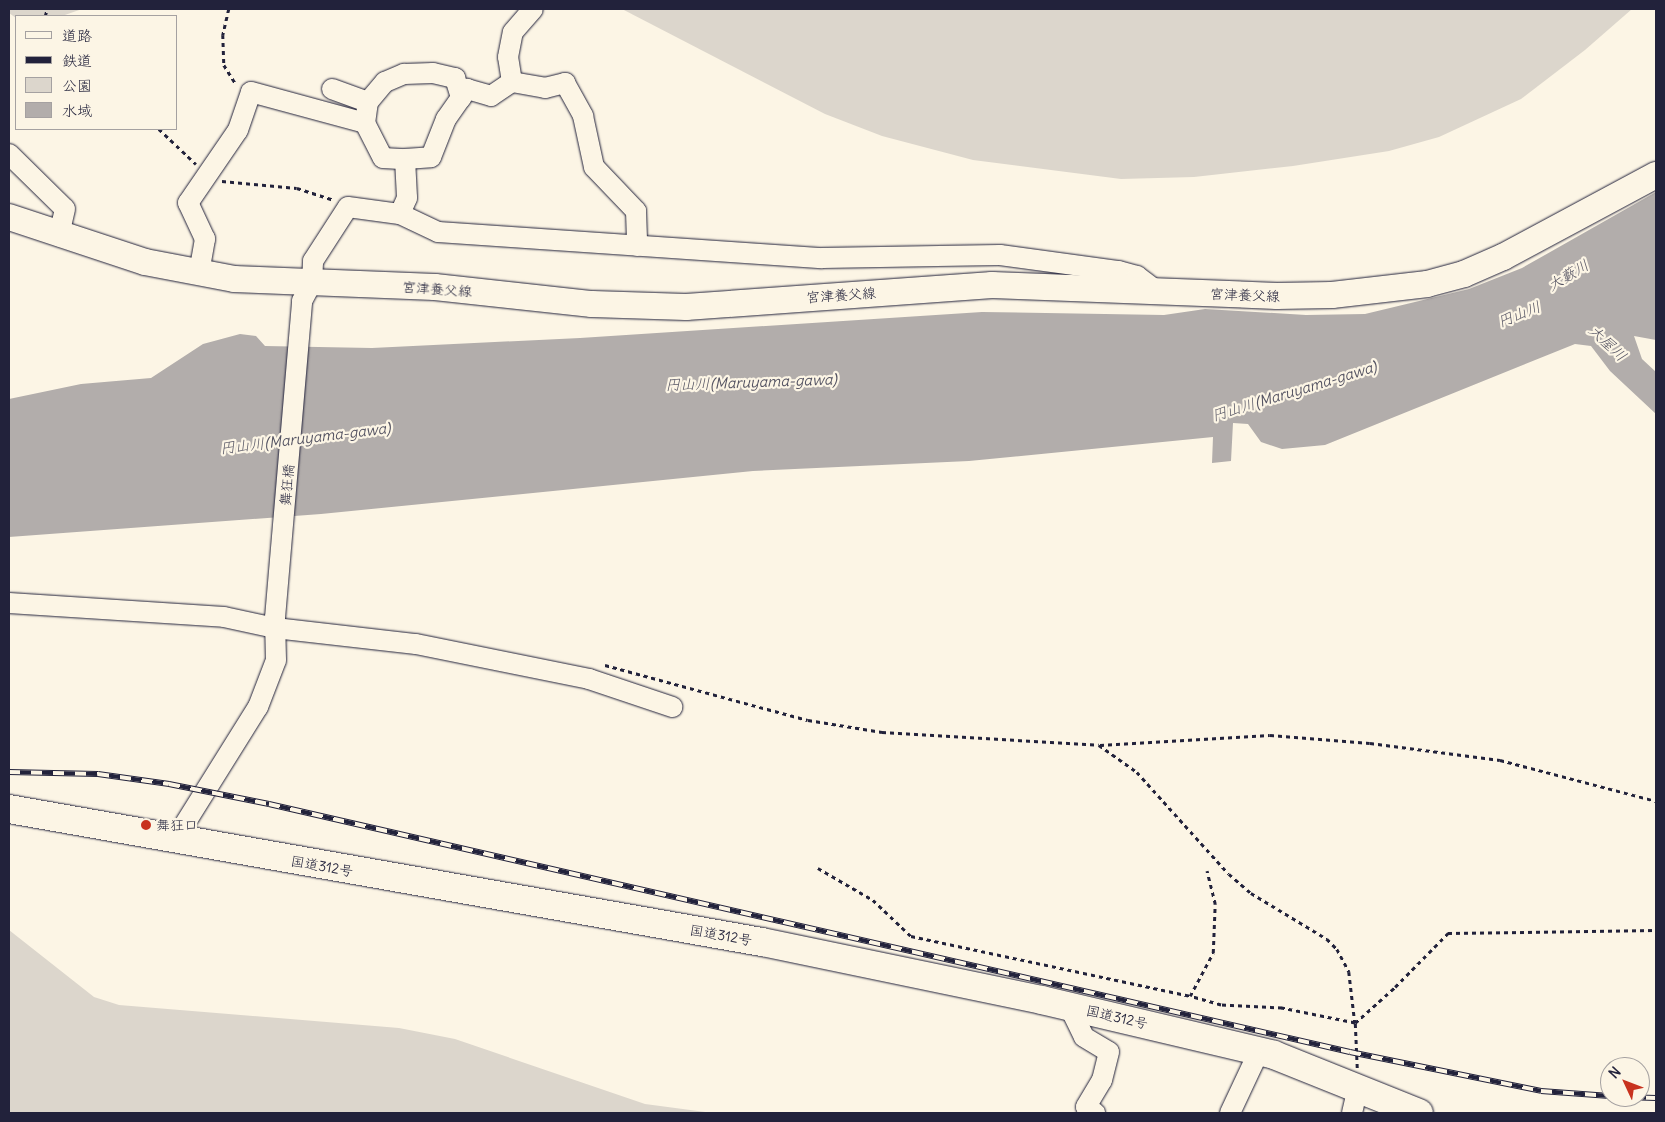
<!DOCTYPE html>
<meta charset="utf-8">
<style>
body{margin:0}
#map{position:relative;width:1665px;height:1122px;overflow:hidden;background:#fcf5e5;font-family:Delius,"Klee One",sans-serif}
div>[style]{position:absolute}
.green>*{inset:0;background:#dcd6cc}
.water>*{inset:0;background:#b2adab}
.path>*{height:2.5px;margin-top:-1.25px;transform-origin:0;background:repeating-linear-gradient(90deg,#22223b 0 4px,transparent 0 8px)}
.roads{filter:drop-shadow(0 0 1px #22223b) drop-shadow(0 0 1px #22223b)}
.minor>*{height:20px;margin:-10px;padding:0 10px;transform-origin:10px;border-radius:10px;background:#fcf5e5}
.major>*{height:26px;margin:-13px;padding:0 13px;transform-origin:13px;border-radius:13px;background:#fcf5e5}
.highway>*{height:28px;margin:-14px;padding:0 14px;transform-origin:14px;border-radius:14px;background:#fcf5e5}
.rail>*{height:5.5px;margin-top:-2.75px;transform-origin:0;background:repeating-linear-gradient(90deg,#fcf5e5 0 11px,#22223b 0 22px);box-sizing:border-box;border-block:1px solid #22223b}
.dots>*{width:14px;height:14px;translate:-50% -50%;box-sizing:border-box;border:2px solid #fcf5e5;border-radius:50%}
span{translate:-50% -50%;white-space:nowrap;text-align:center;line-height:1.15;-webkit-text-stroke:4.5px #fcf5e5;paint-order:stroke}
.street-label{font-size:14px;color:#22223b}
.poi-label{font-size:14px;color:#22223b}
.left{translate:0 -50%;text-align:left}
.water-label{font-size:15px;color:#545362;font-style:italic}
.frame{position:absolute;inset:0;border:10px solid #22223b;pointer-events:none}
.legend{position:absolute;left:15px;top:15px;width:162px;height:115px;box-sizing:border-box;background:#fcf5e5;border:1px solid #a5a1a1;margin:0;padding:6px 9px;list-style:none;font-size:15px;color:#22223b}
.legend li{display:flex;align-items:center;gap:10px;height:25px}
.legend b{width:25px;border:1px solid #a5a1a1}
.north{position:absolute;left:1600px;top:1057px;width:50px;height:50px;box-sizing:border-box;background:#fcf5e5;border:1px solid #a5a1a1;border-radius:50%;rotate:313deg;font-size:14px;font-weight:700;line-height:20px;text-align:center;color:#22223b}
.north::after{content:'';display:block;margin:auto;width:18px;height:22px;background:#c8321e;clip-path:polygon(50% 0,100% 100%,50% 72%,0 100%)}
</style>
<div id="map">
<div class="green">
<div style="clip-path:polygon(9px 9px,82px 9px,62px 16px,16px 18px,9px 13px)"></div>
<div style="clip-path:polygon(622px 9px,1632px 9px,1585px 50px,1521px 99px,1439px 137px,1389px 151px,1293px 166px,1194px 177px,1121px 179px,973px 160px,882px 136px,825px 114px)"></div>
<div style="clip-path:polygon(9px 930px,94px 997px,119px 1005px,399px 1028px,455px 1039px,645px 1104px,713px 1113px,9px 1113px)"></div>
</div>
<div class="water">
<div style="clip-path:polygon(1656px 192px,1656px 340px,1634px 336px,1642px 359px,1656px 372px,1656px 414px,1610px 371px,1591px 346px,1575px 344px,1325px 445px,1282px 449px,1261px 442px,1248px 424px,1233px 423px,1231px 461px,1212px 463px,1213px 437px,969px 461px,753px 471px,321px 514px,9px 537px,9px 399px,81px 384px,151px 378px,203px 344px,240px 334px,256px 336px,265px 346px,372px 348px,580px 338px,982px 312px,1164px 315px,1205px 309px,1306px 315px,1365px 314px,1469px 289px,1522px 268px)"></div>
</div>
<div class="path">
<div style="left:229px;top:9px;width:27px;rotate:103deg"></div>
<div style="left:223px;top:35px;width:30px;rotate:88deg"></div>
<div style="left:224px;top:65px;width:22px;rotate:58deg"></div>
<div style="left:45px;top:16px;width:7px;rotate:-74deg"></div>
<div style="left:159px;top:129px;width:51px;rotate:43.4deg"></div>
<div style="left:222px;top:181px;width:75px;rotate:5.3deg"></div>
<div style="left:297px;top:188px;width:39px;rotate:18deg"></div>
<div style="left:605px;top:665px;width:210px;rotate:15.2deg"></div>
<div style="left:808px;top:720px;width:75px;rotate:9.2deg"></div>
<div style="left:882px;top:732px;width:217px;rotate:3.4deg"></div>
<div style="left:1099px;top:745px;width:47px;rotate:35.4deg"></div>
<div style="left:1137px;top:772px;width:137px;rotate:48deg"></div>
<div style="left:1229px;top:874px;width:29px;rotate:41deg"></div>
<div style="left:1251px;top:893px;width:89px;rotate:31.2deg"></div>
<div style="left:1327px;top:939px;width:14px;rotate:45deg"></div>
<div style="left:1337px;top:949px;width:26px;rotate:62deg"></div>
<div style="left:1349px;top:972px;width:51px;rotate:83.3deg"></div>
<div style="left:1355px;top:1023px;width:75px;rotate:-168.4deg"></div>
<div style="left:1282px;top:1008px;width:61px;rotate:-177.2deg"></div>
<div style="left:1221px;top:1005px;width:32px;rotate:-164deg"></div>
<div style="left:1190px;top:996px;width:49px;rotate:-61.9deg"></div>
<div style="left:1213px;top:953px;width:49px;rotate:-87.7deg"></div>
<div style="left:1215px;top:904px;width:34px;rotate:-104deg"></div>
<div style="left:1100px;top:745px;width:170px;rotate:-3.4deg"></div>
<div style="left:1270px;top:735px;width:100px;rotate:4.6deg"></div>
<div style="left:1370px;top:743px;width:131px;rotate:7.5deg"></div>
<div style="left:1500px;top:760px;width:161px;rotate:14.7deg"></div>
<div style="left:818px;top:868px;width:64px;rotate:30.2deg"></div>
<div style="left:873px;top:900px;width:52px;rotate:43.5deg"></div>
<div style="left:911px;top:936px;width:285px;rotate:12.1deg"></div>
<div style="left:1357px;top:1068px;width:45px;rotate:-92.5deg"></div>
<div style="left:1355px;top:1023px;width:54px;rotate:-42deg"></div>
<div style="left:1395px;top:987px;width:76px;rotate:-45.5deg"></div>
<div style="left:1448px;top:933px;width:208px;rotate:-0.8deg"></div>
</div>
<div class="roads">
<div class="minor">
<div style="left:512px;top:82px;width:25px;rotate:-99deg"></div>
<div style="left:508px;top:57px;width:25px;rotate:-79deg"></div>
<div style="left:513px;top:32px;width:30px;rotate:-49deg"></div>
<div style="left:332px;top:89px;width:38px;rotate:20deg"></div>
<div style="left:365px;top:123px;width:21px;rotate:-82deg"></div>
<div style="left:368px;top:102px;width:26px;rotate:-50deg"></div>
<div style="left:385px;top:82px;width:21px;rotate:-23deg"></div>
<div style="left:404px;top:74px;width:29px;rotate:-2deg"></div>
<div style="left:433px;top:73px;width:23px;rotate:13deg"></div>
<div style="left:455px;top:78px;width:21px;rotate:73deg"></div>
<div style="left:9px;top:154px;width:78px;rotate:44.5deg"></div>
<div style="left:65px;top:209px;width:28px;rotate:103deg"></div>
<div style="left:405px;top:159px;width:26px;rotate:-4deg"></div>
<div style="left:431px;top:157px;width:41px;rotate:-68.5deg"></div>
<div style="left:446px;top:119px;width:37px;rotate:-55deg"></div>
<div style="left:467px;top:89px;width:25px;rotate:16deg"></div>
<div style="left:491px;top:96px;width:25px;rotate:-34deg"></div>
<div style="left:512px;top:82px;width:34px;rotate:10deg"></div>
<div style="left:545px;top:88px;width:21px;rotate:-14deg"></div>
<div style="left:565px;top:83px;width:38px;rotate:61deg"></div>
<div style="left:583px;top:116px;width:52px;rotate:77.8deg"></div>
<div style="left:594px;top:167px;width:61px;rotate:46.3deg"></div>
<div style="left:636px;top:211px;width:35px;rotate:88deg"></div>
<div style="left:199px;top:273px;width:35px;rotate:-80deg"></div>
<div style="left:205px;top:239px;width:40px;rotate:-115deg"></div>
<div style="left:188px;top:203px;width:88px;rotate:-55.6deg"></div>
<div style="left:238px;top:130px;width:40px;rotate:-71.1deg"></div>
<div style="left:251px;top:92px;width:118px;rotate:15.2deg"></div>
<div style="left:365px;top:123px;width:39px;rotate:63deg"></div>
<div style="left:383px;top:158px;width:22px;rotate:3deg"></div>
<div style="left:405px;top:159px;width:39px;rotate:87deg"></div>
<div style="left:407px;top:198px;width:17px;rotate:114deg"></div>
<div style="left:9px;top:603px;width:215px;rotate:3.7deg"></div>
<div style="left:224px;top:617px;width:52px;rotate:12.2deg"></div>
<div style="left:275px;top:628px;width:142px;rotate:6.5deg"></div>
<div style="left:416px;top:644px;width:177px;rotate:11.4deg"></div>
<div style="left:589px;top:679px;width:88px;rotate:18.6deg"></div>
<div style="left:176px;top:838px;width:155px;rotate:-58deg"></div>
<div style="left:258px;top:707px;width:50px;rotate:-69deg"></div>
<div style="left:276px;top:660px;width:42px;rotate:-91.4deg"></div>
<div style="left:275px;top:618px;width:318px;rotate:-85.1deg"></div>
<div style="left:302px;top:301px;width:21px;rotate:-62deg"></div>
<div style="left:312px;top:282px;width:21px;rotate:-87deg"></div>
<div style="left:313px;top:261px;width:64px;rotate:-57.1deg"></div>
<div style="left:348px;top:207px;width:52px;rotate:7.7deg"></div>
<div style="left:400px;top:214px;width:42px;rotate:25.3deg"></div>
<div style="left:438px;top:232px;width:385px;rotate:3.9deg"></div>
<div style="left:822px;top:258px;width:178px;rotate:-1deg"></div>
<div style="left:1000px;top:255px;width:120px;rotate:7.7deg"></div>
<div style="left:1119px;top:271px;width:19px;rotate:16deg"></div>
<div style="left:1137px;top:276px;width:26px;rotate:37deg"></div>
<div style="left:1069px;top:1006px;width:34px;rotate:64deg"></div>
<div style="left:1084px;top:1037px;width:29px;rotate:31deg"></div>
<div style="left:1109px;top:1052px;width:29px;rotate:104deg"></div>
<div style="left:1102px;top:1080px;width:31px;rotate:121deg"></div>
<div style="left:1086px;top:1107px;width:11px;rotate:34deg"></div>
<div style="left:1230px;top:1113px;width:68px;rotate:-64.9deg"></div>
<div style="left:1352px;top:1113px;width:27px;rotate:-77deg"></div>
</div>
<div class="major">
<div style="left:9px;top:217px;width:143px;rotate:18.3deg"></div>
<div style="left:145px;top:262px;width:91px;rotate:10.8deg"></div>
<div style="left:234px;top:279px;width:201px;rotate:2.3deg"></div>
<div style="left:435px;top:287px;width:158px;rotate:6.2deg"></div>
<div style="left:592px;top:304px;width:94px;rotate:1.8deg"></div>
<div style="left:686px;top:307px;width:307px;rotate:-4.1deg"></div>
<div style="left:992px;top:285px;width:285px;rotate:2.2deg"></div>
<div style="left:1277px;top:296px;width:55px;rotate:-1deg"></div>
<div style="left:1332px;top:295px;width:96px;rotate:-6.6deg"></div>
<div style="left:1427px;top:284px;width:38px;rotate:-15deg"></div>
<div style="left:1464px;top:274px;width:43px;rotate:-23.6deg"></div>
<div style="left:1503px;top:257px;width:174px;rotate:-28.2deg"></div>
</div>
<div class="highway">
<div style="left:9px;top:809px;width:765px;rotate:10.02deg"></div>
<div style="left:762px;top:942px;width:286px;rotate:11.7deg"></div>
<div style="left:1042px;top:1000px;width:238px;rotate:13.3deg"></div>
<div style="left:1274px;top:1055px;width:156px;rotate:21.8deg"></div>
</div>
</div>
<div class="rail">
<div style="left:9px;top:772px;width:89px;rotate:1.3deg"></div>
<div style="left:98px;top:774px;width:72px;rotate:8deg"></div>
<div style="left:169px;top:784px;width:102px;rotate:11.3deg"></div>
<div style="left:269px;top:804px;width:1109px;rotate:12.92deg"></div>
<div style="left:1350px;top:1052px;width:195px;rotate:11.5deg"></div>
<div style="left:1541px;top:1091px;width:69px;rotate:4.1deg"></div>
<div style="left:1624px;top:1097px;width:32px;rotate:2deg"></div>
</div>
<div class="dots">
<div style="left:146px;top:825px;background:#c8321e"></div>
</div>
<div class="street-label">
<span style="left:437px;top:289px;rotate:4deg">宮津養父線</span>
<span style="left:841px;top:295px;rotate:-4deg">宮津養父線</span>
<span style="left:1245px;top:295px;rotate:2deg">宮津養父線</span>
<span style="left:287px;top:485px;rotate:-85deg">舞狂橋</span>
<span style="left:322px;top:866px;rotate:10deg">国道312号</span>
<span style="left:721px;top:935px;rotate:10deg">国道312号</span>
<span style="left:1117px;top:1017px;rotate:13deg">国道312号</span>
</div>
<div class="poi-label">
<span class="left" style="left:156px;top:825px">舞狂口</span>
</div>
<div class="water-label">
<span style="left:1568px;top:275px;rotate:-31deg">大藪川</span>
<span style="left:1519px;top:314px;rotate:-22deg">円山川</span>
<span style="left:1608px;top:343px;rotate:43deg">大屋川</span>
<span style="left:751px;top:382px;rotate:-2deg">円山川(Maruyama-gawa)</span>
<span style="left:1294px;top:391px;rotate:-17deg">円山川(Maruyama-gawa)</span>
<span style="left:305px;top:438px;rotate:-7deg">円山川(Maruyama-gawa)</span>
</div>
<div class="frame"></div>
<ul class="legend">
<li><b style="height:6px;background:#fcf5e5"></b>道路</li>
<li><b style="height:6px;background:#22223b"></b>鉄道</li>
<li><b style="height:14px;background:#dcd6cc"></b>公園</li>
<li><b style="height:14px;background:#b2adab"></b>水域</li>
</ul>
<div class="north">N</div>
</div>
